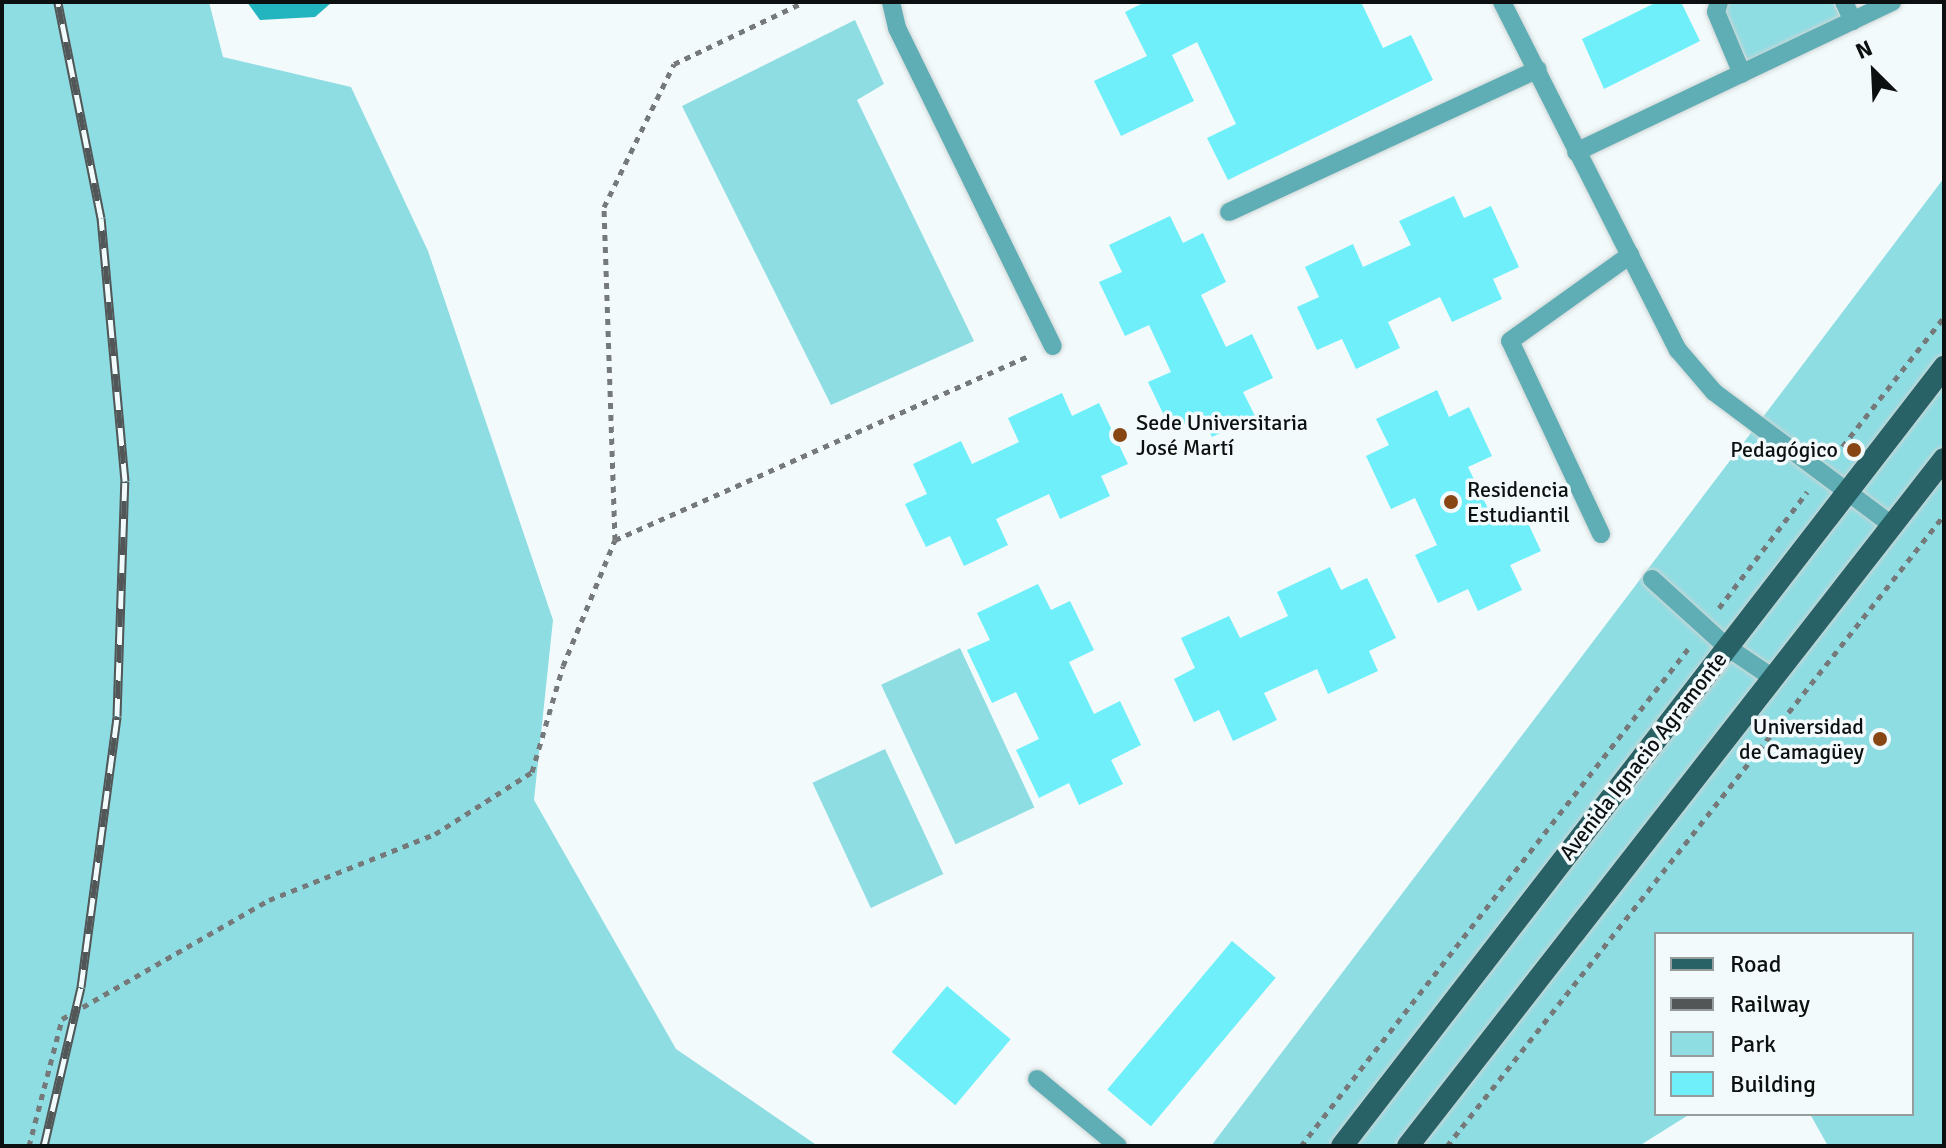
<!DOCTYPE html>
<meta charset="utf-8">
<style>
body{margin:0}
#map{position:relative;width:1946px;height:1148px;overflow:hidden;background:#f3fafb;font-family:Signika,sans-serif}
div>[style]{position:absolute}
.green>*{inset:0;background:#8edde3;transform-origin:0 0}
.water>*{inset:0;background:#22b5bf}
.building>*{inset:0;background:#6eeff9;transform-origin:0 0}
.path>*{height:5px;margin-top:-2.5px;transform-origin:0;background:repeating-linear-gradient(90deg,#75797a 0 6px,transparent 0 12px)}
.roads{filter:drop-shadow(0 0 2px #ced5d5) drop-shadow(0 0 2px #ced5d5)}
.service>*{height:18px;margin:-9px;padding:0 9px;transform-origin:9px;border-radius:9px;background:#5faeb5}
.primary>*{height:22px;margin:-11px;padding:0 11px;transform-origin:11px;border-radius:11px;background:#286166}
.rail>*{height:9px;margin-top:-4.5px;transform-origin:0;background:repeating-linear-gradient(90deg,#f3fafb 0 18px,#525656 0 36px);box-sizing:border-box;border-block:2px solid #525656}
.dots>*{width:22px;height:22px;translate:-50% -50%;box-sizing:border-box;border:4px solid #f3fafb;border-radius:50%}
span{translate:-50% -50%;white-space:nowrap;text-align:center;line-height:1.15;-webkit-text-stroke:7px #f3fafb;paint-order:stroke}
.poi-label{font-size:22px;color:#0d1010}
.left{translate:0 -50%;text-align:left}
.right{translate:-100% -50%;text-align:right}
.street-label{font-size:22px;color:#0d1010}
.frame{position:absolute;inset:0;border:4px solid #0d1010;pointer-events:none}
.legend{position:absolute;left:1654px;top:932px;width:260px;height:184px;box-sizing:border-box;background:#f3fafb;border:2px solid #979c9d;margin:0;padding:10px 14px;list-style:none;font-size:24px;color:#0d1010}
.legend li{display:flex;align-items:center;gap:16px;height:40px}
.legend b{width:40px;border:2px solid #979c9d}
.north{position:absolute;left:1834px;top:32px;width:80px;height:80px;-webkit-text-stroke:6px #f3fafb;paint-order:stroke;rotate:336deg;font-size:22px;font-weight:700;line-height:32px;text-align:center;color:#0d1010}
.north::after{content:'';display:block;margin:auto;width:28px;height:36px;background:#0d1010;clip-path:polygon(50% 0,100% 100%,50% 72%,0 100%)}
</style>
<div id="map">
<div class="green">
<div style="clip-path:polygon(2px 2px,209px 2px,223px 57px,351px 87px,428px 251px,553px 620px,534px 800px,676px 1049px,818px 1146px,2px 1146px)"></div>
<div style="clip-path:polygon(1727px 2px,1833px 2px,1840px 17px,1748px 62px,1724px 12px)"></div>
<div style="clip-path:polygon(855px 20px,884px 84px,857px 100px,974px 341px,831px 405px,682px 106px)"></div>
<div style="clip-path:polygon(1944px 178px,1944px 1146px,1828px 1146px,1810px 1114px,1912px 1114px,1912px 934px,1656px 934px,1656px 1114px,1690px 1114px,1639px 1146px,1211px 1146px)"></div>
<div style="left:960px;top:648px;width:176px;height:87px;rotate:65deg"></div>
<div style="left:885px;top:749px;width:138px;height:80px;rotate:65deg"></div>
</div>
<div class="water">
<div style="clip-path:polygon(247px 2px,331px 2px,331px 3px,315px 17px,260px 20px)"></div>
</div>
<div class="building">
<div style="clip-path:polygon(1145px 2px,1361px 2px,1383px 48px,1411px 35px,1433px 80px,1228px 180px,1207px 138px,1236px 124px,1197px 42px,1172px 55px,1194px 101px,1121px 136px,1094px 81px,1147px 56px,1125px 12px)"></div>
<div style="clip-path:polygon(1657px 2px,1681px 2px,1700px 41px,1604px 89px,1582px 39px)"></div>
<div style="clip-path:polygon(1454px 196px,1464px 218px,1491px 206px,1519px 267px,1493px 279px,1502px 299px,1452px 322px,1440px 297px,1388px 322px,1400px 348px,1356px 369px,1342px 339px,1317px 350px,1297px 307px,1319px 297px,1305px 267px,1353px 244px,1363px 267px,1411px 245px,1399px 221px)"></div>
<div style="clip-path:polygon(1170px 216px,1183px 243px,1203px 233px,1226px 282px,1201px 295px,1226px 347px,1252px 334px,1273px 378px,1243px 392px,1255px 416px,1212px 437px,1201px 416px,1171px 430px,1148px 382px,1171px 372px,1149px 325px,1125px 336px,1099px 282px,1122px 272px,1109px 245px)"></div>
<div style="clip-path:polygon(1437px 390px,1449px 417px,1469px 407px,1492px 456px,1468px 467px,1493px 519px,1520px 506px,1541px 551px,1510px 565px,1522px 590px,1478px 611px,1468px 589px,1438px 603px,1415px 555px,1437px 545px,1415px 498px,1391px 509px,1366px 456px,1389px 445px,1376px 419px)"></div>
<div style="clip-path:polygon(1062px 393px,1072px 416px,1099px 403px,1128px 464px,1101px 476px,1110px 496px,1060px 519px,1049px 494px,996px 519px,1008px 545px,964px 566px,950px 536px,926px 547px,905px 504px,927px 494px,913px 464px,961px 441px,972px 464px,1019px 442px,1008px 418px)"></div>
<div style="clip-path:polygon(1330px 567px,1341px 590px,1367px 578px,1396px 638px,1369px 651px,1378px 671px,1328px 694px,1317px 669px,1264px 693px,1277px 720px,1233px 741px,1219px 710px,1194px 722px,1174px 679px,1195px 668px,1181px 638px,1229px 616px,1240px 638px,1288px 616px,1277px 592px)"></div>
<div style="clip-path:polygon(1038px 584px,1051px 610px,1070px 601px,1094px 650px,1069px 662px,1094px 714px,1120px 701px,1141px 745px,1111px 760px,1123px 784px,1079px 805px,1069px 783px,1039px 798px,1016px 750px,1039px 739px,1016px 692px,992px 703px,967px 650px,990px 640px,977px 613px)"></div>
<div style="left:1232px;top:941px;width:57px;height:194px;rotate:40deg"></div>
<div style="left:947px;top:986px;width:83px;height:86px;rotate:40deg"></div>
</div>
<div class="path">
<div style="left:1835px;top:456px;width:177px;rotate:-51.9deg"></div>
<div style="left:615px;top:540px;width:455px;rotate:-24deg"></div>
<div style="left:1719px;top:608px;width:146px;rotate:-52.8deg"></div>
<div style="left:29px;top:1146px;width:131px;rotate:-75.4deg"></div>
<div style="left:62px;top:1019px;width:239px;rotate:-29.9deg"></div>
<div style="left:269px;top:900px;width:179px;rotate:-21.7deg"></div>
<div style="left:435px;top:834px;width:115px;rotate:-32.6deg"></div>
<div style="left:532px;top:772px;width:110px;rotate:-73.7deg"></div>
<div style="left:563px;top:666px;width:136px;rotate:-67.6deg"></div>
<div style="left:615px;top:540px;width:333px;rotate:-91.9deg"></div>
<div style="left:604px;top:207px;width:159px;rotate:-63.9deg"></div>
<div style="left:674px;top:64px;width:144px;rotate:-25.5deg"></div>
<div style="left:1301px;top:1146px;width:635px;rotate:-52.1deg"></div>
<div style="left:1447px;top:1146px;width:803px;rotate:-51.77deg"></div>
</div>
<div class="roads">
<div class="service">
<div style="left:891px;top:2px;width:27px;rotate:77deg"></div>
<div style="left:897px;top:28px;width:354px;rotate:63.9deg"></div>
<div style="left:1502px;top:2px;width:390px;rotate:63.2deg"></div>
<div style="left:1678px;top:350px;width:55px;rotate:49.4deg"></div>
<div style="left:1714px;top:392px;width:222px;rotate:36.8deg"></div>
<div style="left:1719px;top:2px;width:10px;rotate:107deg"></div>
<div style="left:1716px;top:12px;width:67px;rotate:67.2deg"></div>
<div style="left:1844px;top:2px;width:21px;rotate:65deg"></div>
<div style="left:1576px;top:152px;width:350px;rotate:-25.4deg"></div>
<div style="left:1229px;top:212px;width:340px;rotate:-24.8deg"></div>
<div style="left:1601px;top:534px;width:213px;rotate:-115.2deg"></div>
<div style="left:1510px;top:341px;width:148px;rotate:-35.6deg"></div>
<div style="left:1652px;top:579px;width:101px;rotate:42.2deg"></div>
<div style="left:1727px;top:647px;width:55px;rotate:34deg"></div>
<div style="left:1037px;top:1079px;width:105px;rotate:39.6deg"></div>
</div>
<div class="primary">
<div style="left:1342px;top:1146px;width:985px;rotate:-52.3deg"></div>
<div style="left:1408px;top:1146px;width:871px;rotate:-52.04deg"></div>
</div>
</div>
<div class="rail">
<div style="left:44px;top:1146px;width:163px;rotate:-76.9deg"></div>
<div style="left:81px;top:987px;width:273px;rotate:-82.4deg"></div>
<div style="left:117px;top:716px;width:235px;rotate:-88.1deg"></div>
<div style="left:125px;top:481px;width:264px;rotate:-95.2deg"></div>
<div style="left:101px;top:218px;width:220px;rotate:-101.3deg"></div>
</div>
<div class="dots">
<div style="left:1120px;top:435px;background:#894615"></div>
<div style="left:1854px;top:450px;background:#894615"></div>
<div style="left:1451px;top:502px;background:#894615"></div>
<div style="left:1880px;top:739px;background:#894615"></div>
</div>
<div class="poi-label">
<span class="left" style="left:1136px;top:435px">Sede Universitaria<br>José Martí</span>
<span class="right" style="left:1838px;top:450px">Pedagógico</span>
<span class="left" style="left:1467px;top:502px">Residencia<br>Estudiantil</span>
<span class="right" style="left:1864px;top:739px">Universidad<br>de Camagüey</span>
</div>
<div class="street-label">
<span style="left:1643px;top:756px;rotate:-52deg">Avenida Ignacio Agramonte</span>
</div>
<div class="frame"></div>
<ul class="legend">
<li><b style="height:10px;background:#286166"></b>Road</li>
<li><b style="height:10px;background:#525656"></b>Railway</li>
<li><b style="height:22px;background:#8edde3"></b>Park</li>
<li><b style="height:22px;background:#6eeff9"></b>Building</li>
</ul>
<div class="north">N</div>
</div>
